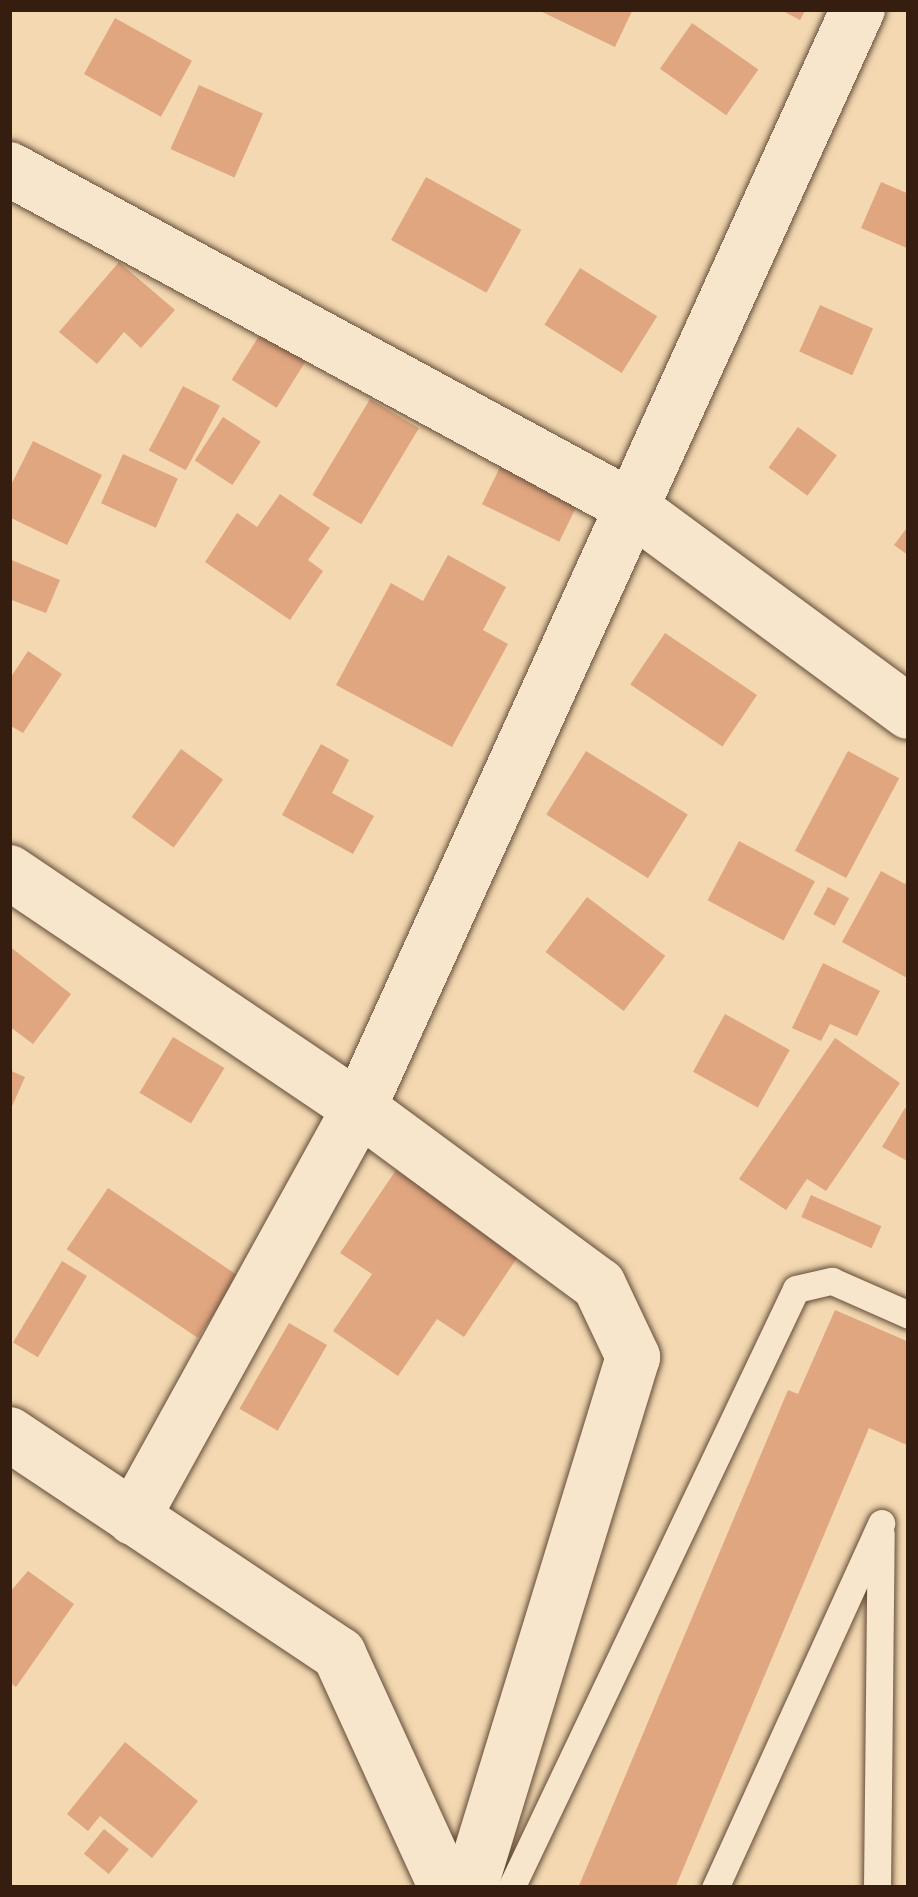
<!DOCTYPE html>
<style>
body{margin:0}
#map{position:relative;width:918px;height:1897px;overflow:hidden;background:#f3d8b1;font-family:"IM FELL French Canon",serif}
div>[style]{position:absolute}
.building>*{inset:0;background:#e0a680;transform-origin:0 0}
.roads{filter:drop-shadow(0 0 3px #644c38) drop-shadow(0 0 3px #644c38)}
.service>*{height:27px;margin:-13.5px;padding:0 13.5px;transform-origin:13.5px;border-radius:13.5px;background:#f7e6cc}
.minor>*{height:54px;margin:-27px;padding:0 27px;transform-origin:27px;border-radius:27px;background:#f7e6cc}
span{translate:-50% -50%;white-space:nowrap;text-align:center;line-height:1.15;-webkit-text-stroke:10px #f7e6cc;paint-order:stroke}
.frame{position:absolute;inset:0;border:12px solid #351e10;pointer-events:none}
</style>
<div id="map">
<div class="building">
<div style="clip-path:polygon(536px 9px,633px 9px,615px 47px)"></div>
<div style="clip-path:polygon(779px 9px,806px 9px,800px 20px)"></div>
<div style="left:115px;top:18px;width:88px;height:64px;rotate:29deg"></div>
<div style="left:692px;top:23px;width:81px;height:56px;rotate:35deg"></div>
<div style="left:199px;top:85px;width:70px;height:70px;rotate:24deg"></div>
<div style="left:426px;top:177px;width:109px;height:72px;rotate:29deg"></div>
<div style="clip-path:polygon(881px 182px,909px 194px,909px 249px,861px 228px)"></div>
<div style="clip-path:polygon(119px 262px,175px 310px,141px 348px,124px 332px,97px 364px,59px 332px)"></div>
<div style="left:580px;top:268px;width:91px;height:67px;rotate:32deg"></div>
<div style="left:820px;top:305px;width:58px;height:51px;rotate:24deg"></div>
<div style="left:264px;top:328px;width:53px;height:61px;rotate:32deg"></div>
<div style="left:183px;top:386px;width:42px;height:73px;rotate:28deg"></div>
<div style="left:370px;top:399px;width:57px;height:112px;rotate:31deg"></div>
<div style="left:223px;top:417px;width:45px;height:52px;rotate:33deg"></div>
<div style="left:798px;top:427px;width:48px;height:50px;rotate:36deg"></div>
<div style="clip-path:polygon(33px 441px,102px 475px,67px 545px,9px 517px,9px 489px)"></div>
<div style="left:123px;top:454px;width:60px;height:54px;rotate:24deg"></div>
<div style="left:503px;top:461px;width:86px;height:48px;rotate:26deg"></div>
<div style="clip-path:polygon(280px 494px,330px 528px,308px 560px,323px 571px,290px 620px,205px 562px,237px 513px,257px 527px)"></div>
<div style="clip-path:polygon(909px 525px,909px 556px,894px 545px)"></div>
<div style="clip-path:polygon(448px 555px,506px 587px,483px 630px,508px 644px,452px 747px,336px 685px,391px 583px,423px 601px)"></div>
<div style="clip-path:polygon(9px 559px,60px 580px,46px 613px,9px 599px)"></div>
<div style="left:665px;top:633px;width:111px;height:62px;rotate:34deg"></div>
<div style="clip-path:polygon(28px 651px,62px 674px,23px 733px,9px 725px,9px 680px)"></div>
<div style="clip-path:polygon(321px 744px,349px 760px,332px 793px,374px 816px,353px 854px,282px 815px)"></div>
<div style="left:181px;top:749px;width:52px;height:84px;rotate:36deg"></div>
<div style="left:586px;top:751px;width:120px;height:75px;rotate:32deg"></div>
<div style="left:848px;top:751px;width:58px;height:113px;rotate:28deg"></div>
<div style="left:739px;top:841px;width:86px;height:67px;rotate:28deg"></div>
<div style="clip-path:polygon(881px 871px,905px 884px,909px 875px,909px 979px,842px 942px)"></div>
<div style="left:828px;top:887px;width:24px;height:31px;rotate:28deg"></div>
<div style="left:587px;top:897px;width:98px;height:69px;rotate:37deg"></div>
<div style="clip-path:polygon(9px 946px,71px 994px,33px 1044px,9px 1026px)"></div>
<div style="clip-path:polygon(823px 963px,880px 991px,857px 1036px,830px 1024px,821px 1041px,792px 1028px)"></div>
<div style="left:725px;top:1014px;width:74px;height:66px;rotate:29deg"></div>
<div style="left:173px;top:1037px;width:60px;height:65px;rotate:31deg"></div>
<div style="clip-path:polygon(835px 1038px,900px 1083px,826px 1191px,807px 1179px,786px 1210px,739px 1179px)"></div>
<div style="clip-path:polygon(9px 1070px,25px 1077px,9px 1113px)"></div>
<div style="clip-path:polygon(905px 1108px,909px 1110px,909px 1162px,882px 1147px)"></div>
<div style="clip-path:polygon(396px 1170px,519px 1255px,464px 1337px,437px 1319px,398px 1376px,333px 1331px,372px 1274px,340px 1253px)"></div>
<div style="left:108px;top:1188px;width:158px;height:74px;rotate:34deg"></div>
<div style="left:811px;top:1195px;width:77px;height:24px;rotate:24deg"></div>
<div style="left:62px;top:1261px;width:29px;height:95px;rotate:31deg"></div>
<div style="clip-path:polygon(835px 1310px,909px 1342px,909px 1446px,869px 1428px,675px 1888px,578px 1888px,788px 1390px,798px 1394px)"></div>
<div style="left:289px;top:1323px;width:44px;height:99px;rotate:30deg"></div>
<div style="clip-path:polygon(28px 1571px,74px 1604px,16px 1687px,9px 1682px,9px 1593px)"></div>
<div style="clip-path:polygon(125px 1742px,198px 1801px,152px 1858px,100px 1816px,88px 1831px,67px 1814px)"></div>
<div style="left:104px;top:1829px;width:32px;height:32px;rotate:39deg"></div>
</div>
<div class="roads">
<div class="service">
<div style="left:511px;top:1888px;width:663px;rotate:-64.56deg"></div>
<div style="left:796px;top:1289px;width:37px;rotate:-13deg"></div>
<div style="left:832px;top:1281px;width:84px;rotate:23.8deg"></div>
<div style="left:715px;top:1888px;width:401px;rotate:-65.5deg"></div>
<div style="left:877px;top:1888px;width:355px;rotate:-89.4deg"></div>
</div>
<div class="minor">
<div style="left:9px;top:169px;width:704px;rotate:28.49deg"></div>
<div style="left:628px;top:505px;width:349px;rotate:36.4deg"></div>
<div style="left:9px;top:872px;width:422px;rotate:34deg"></div>
<div style="left:359px;top:1108px;width:298px;rotate:36.4deg"></div>
<div style="left:599px;top:1285px;width:80px;rotate:64.7deg"></div>
<div style="left:633px;top:1357px;width:555px;rotate:107.06deg"></div>
<div style="left:9px;top:1434px;width:397px;rotate:33.7deg"></div>
<div style="left:339px;top:1654px;width:257px;rotate:65.4deg"></div>
<div style="left:133px;top:1518px;width:468px;rotate:-61.1deg"></div>
<div style="left:359px;top:1108px;width:1207px;rotate:-65.58deg"></div>
</div>
</div>
<div class="frame"></div>
</div>
